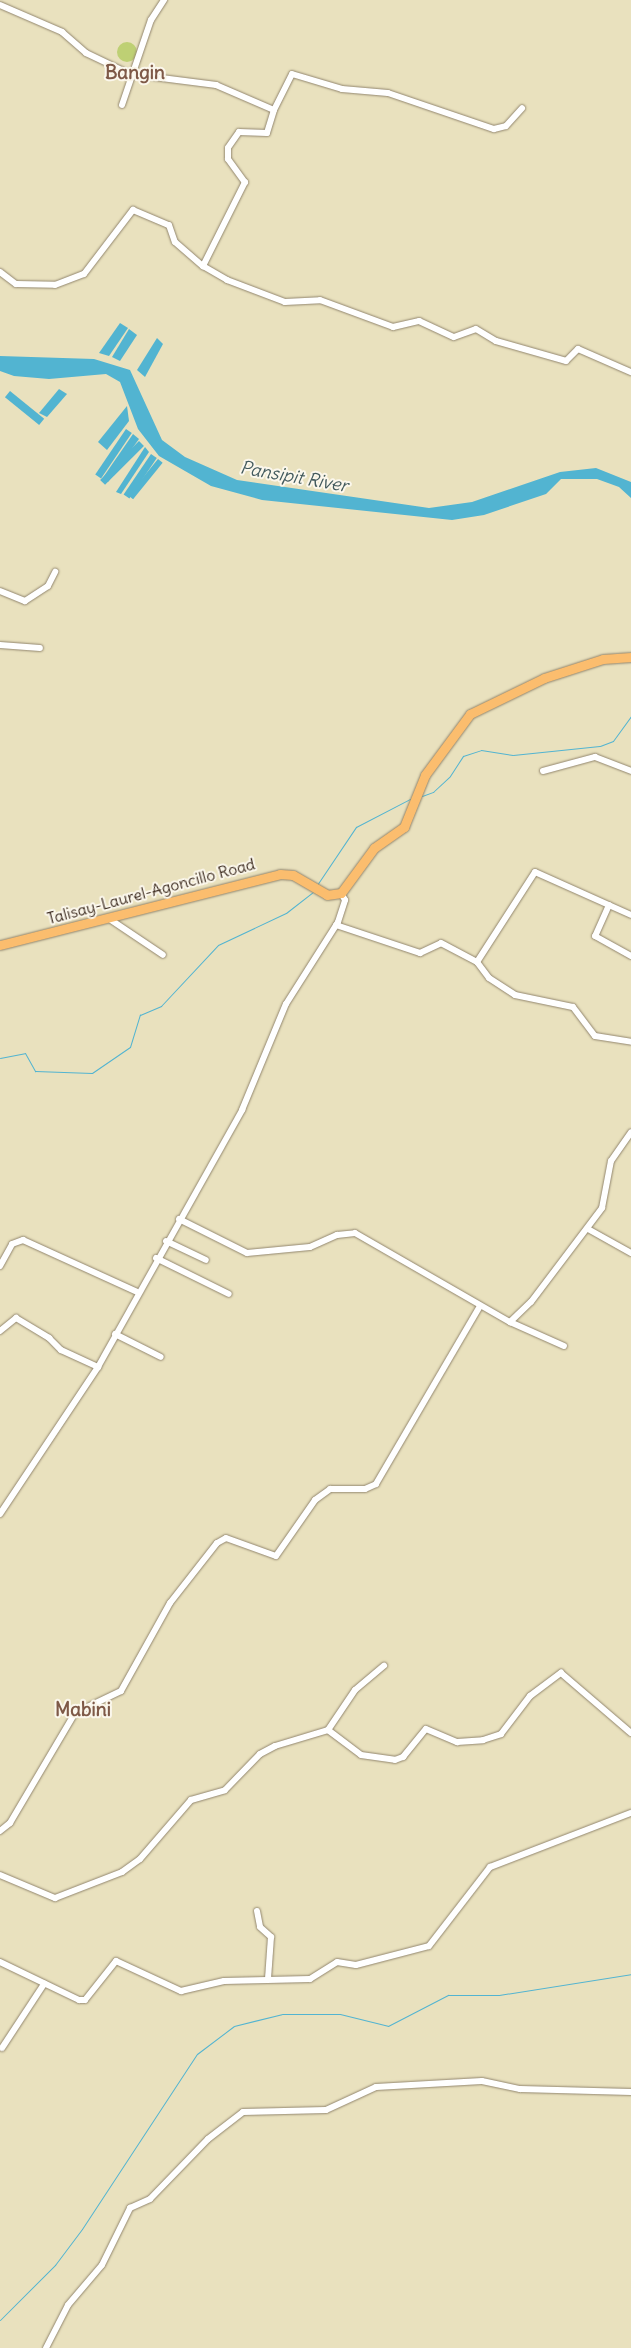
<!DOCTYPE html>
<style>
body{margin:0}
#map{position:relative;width:631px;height:2348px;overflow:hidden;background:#e9e1be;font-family:Delius,sans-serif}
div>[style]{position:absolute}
.green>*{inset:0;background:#bed074}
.round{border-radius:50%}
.water>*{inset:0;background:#52b4d1;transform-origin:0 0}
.stream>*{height:1px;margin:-0.5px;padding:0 0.5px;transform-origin:0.5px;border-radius:0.5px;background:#52b4d1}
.roads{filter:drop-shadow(0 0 1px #92866e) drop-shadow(0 0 1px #92866e)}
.minor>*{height:6px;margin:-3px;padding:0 3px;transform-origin:3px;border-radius:3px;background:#fff}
.major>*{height:9px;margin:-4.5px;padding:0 4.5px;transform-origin:4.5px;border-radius:4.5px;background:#fbbd6e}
span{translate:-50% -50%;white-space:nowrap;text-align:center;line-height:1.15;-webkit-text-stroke:4px #fbf7ec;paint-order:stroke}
.street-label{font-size:16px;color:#3b2a1e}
.water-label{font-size:18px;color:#435a5d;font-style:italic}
.quarter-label{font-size:19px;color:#7e5947;font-weight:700}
</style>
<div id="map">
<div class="green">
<div class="round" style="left:117px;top:42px;width:20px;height:20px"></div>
</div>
<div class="water">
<div style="clip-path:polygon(120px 323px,128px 328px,109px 356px,99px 353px)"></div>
<div style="clip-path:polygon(129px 329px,137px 335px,120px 361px,112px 357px)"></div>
<div style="clip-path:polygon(157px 338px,163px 344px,145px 377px,137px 370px)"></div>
<div style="clip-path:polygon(0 356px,94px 359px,130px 370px,162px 440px,185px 457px,237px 480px,429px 508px,472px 502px,560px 472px,596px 468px,631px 482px,631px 498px,619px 487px,597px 479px,561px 479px,546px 494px,484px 515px,452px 520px,262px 500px,211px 486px,159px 456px,138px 429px,120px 382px,106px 374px,49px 379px,14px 376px,0 371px)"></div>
<div style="clip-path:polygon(59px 389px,67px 394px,47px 417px,39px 413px)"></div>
<div style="left:10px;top:391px;width:44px;height:8px;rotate:39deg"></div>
<div style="clip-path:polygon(127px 406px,129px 421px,107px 450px,98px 442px)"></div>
<div style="left:126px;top:429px;width:7px;height:55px;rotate:34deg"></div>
<div style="clip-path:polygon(133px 434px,139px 439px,108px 482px,102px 479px)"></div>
<div style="left:139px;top:441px;width:7px;height:55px;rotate:45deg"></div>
<div style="clip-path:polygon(145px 447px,149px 452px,121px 494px,116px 492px)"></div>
<div style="left:151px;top:454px;width:7px;height:49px;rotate:34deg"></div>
<div style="left:158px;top:459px;width:6px;height:47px;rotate:39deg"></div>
</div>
<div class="stream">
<div style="left:422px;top:796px;width:12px;rotate:-20deg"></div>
<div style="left:433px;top:792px;width:23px;rotate:-43deg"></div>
<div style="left:450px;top:776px;width:24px;rotate:-57deg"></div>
<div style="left:463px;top:756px;width:19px;rotate:-18deg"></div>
<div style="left:481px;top:750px;width:32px;rotate:9deg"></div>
<div style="left:513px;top:755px;width:87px;rotate:-5.9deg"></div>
<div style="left:600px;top:746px;width:14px;rotate:-21deg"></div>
<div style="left:613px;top:741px;width:31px;rotate:-54deg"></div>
<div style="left:317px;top:885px;width:70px;rotate:-56.1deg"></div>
<div style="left:356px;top:827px;width:61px;rotate:-27.4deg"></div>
<div style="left:0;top:1058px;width:25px;rotate:-11deg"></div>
<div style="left:25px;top:1053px;width:21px;rotate:61deg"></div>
<div style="left:35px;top:1071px;width:57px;rotate:2deg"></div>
<div style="left:92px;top:1073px;width:46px;rotate:-34.4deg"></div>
<div style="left:130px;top:1047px;width:34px;rotate:-73deg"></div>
<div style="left:140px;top:1015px;width:23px;rotate:-23deg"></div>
<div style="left:161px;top:1006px;width:83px;rotate:-46.9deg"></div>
<div style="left:218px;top:945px;width:75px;rotate:-25.2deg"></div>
<div style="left:286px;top:913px;width:34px;rotate:-38deg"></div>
<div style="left:0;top:2320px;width:78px;rotate:-45deg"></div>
<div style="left:55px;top:2265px;width:45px;rotate:-53.1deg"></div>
<div style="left:82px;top:2229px;width:209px;rotate:-56.7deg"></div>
<div style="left:197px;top:2054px;width:46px;rotate:-37.1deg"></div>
<div style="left:234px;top:2026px;width:49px;rotate:-14deg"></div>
<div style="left:282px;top:2014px;width:58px"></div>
<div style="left:340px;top:2014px;width:49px;rotate:14deg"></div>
<div style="left:388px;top:2026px;width:68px;rotate:-27.3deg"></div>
<div style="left:448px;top:1995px;width:51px"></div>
<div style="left:499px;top:1995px;width:134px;rotate:-9deg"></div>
</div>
<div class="roads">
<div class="minor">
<div style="left:0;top:5px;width:68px;rotate:23.5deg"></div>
<div style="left:62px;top:32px;width:32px;rotate:41deg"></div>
<div style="left:86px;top:53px;width:49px;rotate:25.5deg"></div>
<div style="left:130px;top:74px;width:87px;rotate:7.3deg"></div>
<div style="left:216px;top:85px;width:63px;rotate:23.3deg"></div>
<div style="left:274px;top:110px;width:24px;rotate:107deg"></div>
<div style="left:267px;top:133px;width:28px;rotate:-178deg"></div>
<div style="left:239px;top:132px;width:19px;rotate:125deg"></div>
<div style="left:228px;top:148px;width:11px;rotate:90deg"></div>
<div style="left:228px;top:159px;width:29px;rotate:54deg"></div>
<div style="left:245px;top:182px;width:94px;rotate:116.6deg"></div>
<div style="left:203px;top:266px;width:28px;rotate:30deg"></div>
<div style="left:227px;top:280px;width:62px;rotate:20.8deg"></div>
<div style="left:285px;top:302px;width:35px;rotate:-3deg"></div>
<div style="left:320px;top:300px;width:78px;rotate:20.3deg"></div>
<div style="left:393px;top:327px;width:27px;rotate:-13deg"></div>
<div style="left:419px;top:321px;width:38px;rotate:25deg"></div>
<div style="left:454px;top:337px;width:23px;rotate:-20deg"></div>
<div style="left:476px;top:329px;width:23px;rotate:31deg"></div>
<div style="left:496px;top:341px;width:73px;rotate:15.9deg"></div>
<div style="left:566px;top:361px;width:17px;rotate:-45deg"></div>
<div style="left:578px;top:349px;width:58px;rotate:23.5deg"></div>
<div style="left:122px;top:105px;width:90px;rotate:-71.2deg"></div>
<div style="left:151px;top:20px;width:24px;rotate:-57deg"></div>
<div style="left:274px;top:110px;width:40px;rotate:-63.4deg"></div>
<div style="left:292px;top:74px;width:52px;rotate:16.7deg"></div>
<div style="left:342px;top:89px;width:46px;rotate:5deg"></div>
<div style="left:388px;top:93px;width:112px;rotate:18.8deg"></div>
<div style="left:494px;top:129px;width:12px;rotate:-14deg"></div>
<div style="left:506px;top:126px;width:24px;rotate:-48deg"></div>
<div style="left:0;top:272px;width:20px;rotate:37deg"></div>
<div style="left:16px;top:284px;width:39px;rotate:1deg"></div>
<div style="left:55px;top:285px;width:31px;rotate:-21deg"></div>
<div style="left:84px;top:274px;width:81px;rotate:-52.6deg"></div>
<div style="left:133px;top:210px;width:39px;rotate:23deg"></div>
<div style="left:169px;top:225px;width:18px;rotate:71deg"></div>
<div style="left:175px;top:242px;width:37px;rotate:41deg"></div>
<div style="left:0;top:591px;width:27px;rotate:22deg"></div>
<div style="left:25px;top:601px;width:27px;rotate:-33deg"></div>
<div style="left:48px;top:586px;width:16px;rotate:-63deg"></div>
<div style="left:0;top:645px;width:40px;rotate:4.3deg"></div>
<div style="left:543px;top:771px;width:54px;rotate:-15.1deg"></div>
<div style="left:595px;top:757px;width:39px;rotate:21deg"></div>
<div style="left:609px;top:905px;width:34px;rotate:114deg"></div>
<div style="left:595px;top:936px;width:41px;rotate:29.1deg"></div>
<div style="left:108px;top:918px;width:66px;rotate:33.9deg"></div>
<div style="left:336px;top:925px;width:89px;rotate:18.4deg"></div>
<div style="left:420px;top:953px;width:23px;rotate:-25deg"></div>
<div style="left:441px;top:943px;width:41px;rotate:27.8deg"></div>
<div style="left:477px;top:962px;width:20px;rotate:53deg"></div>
<div style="left:489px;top:978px;width:31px;rotate:33deg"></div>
<div style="left:515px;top:995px;width:59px;rotate:11.7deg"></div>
<div style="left:573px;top:1007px;width:36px;rotate:53deg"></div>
<div style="left:595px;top:1036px;width:36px;rotate:9deg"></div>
<div style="left:477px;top:962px;width:107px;rotate:-57.2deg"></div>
<div style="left:535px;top:872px;width:105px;rotate:24.1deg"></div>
<div style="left:179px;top:1219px;width:76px;rotate:26.6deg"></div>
<div style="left:247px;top:1253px;width:63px;rotate:-5.4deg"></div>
<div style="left:310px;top:1247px;width:30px;rotate:-24deg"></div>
<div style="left:337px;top:1235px;width:18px;rotate:-6deg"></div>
<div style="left:355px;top:1233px;width:179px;rotate:29.9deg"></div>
<div style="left:510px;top:1322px;width:29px;rotate:-44deg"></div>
<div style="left:531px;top:1302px;width:118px;rotate:-52.9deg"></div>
<div style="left:602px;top:1208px;width:48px;rotate:-79.2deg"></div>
<div style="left:611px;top:1161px;width:35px;rotate:-55deg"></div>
<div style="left:588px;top:1229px;width:49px;rotate:29.2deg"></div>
<div style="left:166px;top:1241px;width:44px;rotate:25.4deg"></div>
<div style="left:156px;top:1258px;width:81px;rotate:26.3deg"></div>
<div style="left:0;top:1266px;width:25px;rotate:-61deg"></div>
<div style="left:12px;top:1244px;width:12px;rotate:-20deg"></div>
<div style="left:23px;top:1240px;width:125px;rotate:24.5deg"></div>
<div style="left:510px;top:1322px;width:59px;rotate:24deg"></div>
<div style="left:0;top:1331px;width:21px;rotate:-39deg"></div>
<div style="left:16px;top:1318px;width:39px;rotate:31deg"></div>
<div style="left:49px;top:1338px;width:17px;rotate:45deg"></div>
<div style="left:61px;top:1350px;width:41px;rotate:24.7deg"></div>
<div style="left:115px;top:1334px;width:51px;rotate:26.6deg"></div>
<div style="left:0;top:1514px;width:177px;rotate:-56.3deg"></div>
<div style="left:98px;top:1367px;width:295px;rotate:-60.7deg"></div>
<div style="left:242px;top:1110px;width:115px;rotate:-67.5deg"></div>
<div style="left:286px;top:1004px;width:97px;rotate:-57.6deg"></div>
<div style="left:338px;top:922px;width:23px;rotate:-72deg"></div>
<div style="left:345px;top:900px;width:8px;rotate:-120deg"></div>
<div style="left:328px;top:1730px;width:41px;rotate:37.1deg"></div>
<div style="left:361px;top:1755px;width:34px;rotate:8deg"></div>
<div style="left:395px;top:1760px;width:9px;rotate:-21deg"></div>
<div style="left:403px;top:1757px;width:36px;rotate:-51deg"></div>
<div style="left:426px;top:1729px;width:34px;rotate:23deg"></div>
<div style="left:457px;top:1742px;width:26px;rotate:-4deg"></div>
<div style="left:483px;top:1740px;width:19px;rotate:-18deg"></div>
<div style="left:501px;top:1734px;width:48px;rotate:-52.7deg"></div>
<div style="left:530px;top:1696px;width:39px;rotate:-37deg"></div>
<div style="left:561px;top:1673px;width:92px;rotate:40.6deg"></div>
<div style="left:0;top:1831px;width:13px;rotate:-39deg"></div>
<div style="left:10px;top:1823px;width:128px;rotate:-59.4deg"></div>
<div style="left:75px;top:1713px;width:51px;rotate:-25.6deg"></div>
<div style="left:121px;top:1691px;width:101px;rotate:-60.9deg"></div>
<div style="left:170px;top:1603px;width:76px;rotate:-51.9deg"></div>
<div style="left:217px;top:1543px;width:10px;rotate:-29deg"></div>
<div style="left:226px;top:1538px;width:53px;rotate:19.8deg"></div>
<div style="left:276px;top:1556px;width:68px;rotate:-55.1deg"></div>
<div style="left:315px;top:1500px;width:19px;rotate:-36deg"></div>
<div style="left:330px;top:1489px;width:35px"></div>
<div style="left:365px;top:1489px;width:12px;rotate:-24deg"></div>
<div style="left:376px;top:1484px;width:204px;rotate:-59.7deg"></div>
<div style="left:0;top:1875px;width:60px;rotate:22.7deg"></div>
<div style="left:55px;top:1898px;width:72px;rotate:-21.2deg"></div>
<div style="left:122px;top:1872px;width:22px;rotate:-36deg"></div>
<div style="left:140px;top:1859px;width:78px;rotate:-49.2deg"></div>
<div style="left:191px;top:1800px;width:35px;rotate:-16deg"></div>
<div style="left:225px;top:1790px;width:50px;rotate:-45.8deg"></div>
<div style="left:260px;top:1754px;width:17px;rotate:-28deg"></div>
<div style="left:275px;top:1746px;width:55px;rotate:-16.8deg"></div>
<div style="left:328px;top:1730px;width:48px;rotate:-56deg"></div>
<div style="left:355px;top:1690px;width:38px;rotate:-40deg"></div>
<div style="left:257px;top:1911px;width:16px;rotate:79deg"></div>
<div style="left:260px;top:1927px;width:15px;rotate:42deg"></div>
<div style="left:271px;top:1937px;width:42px;rotate:94.1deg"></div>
<div style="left:0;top:1962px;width:88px;rotate:25.7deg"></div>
<div style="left:79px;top:2000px;width:6px"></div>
<div style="left:85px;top:2000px;width:50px;rotate:-51.5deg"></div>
<div style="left:116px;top:1961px;width:72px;rotate:24.8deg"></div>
<div style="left:181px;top:1991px;width:44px;rotate:-13.1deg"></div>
<div style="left:224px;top:1981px;width:86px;rotate:-1.3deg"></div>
<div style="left:310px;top:1979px;width:32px;rotate:-32deg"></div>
<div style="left:337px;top:1962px;width:19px;rotate:9deg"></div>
<div style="left:356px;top:1965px;width:75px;rotate:-14.6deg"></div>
<div style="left:429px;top:1946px;width:100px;rotate:-52.3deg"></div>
<div style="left:490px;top:1867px;width:151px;rotate:-21deg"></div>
<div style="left:2px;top:2048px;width:77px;rotate:-56.7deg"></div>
<div style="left:46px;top:2348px;width:48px;rotate:-62.9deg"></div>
<div style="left:68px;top:2305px;width:52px;rotate:-49.6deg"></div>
<div style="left:102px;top:2265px;width:64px;rotate:-63.8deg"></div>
<div style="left:130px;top:2208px;width:22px;rotate:-24deg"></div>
<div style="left:150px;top:2199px;width:83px;rotate:-46deg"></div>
<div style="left:208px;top:2139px;width:44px;rotate:-37.6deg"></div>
<div style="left:243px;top:2112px;width:83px;rotate:-1.4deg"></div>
<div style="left:326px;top:2110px;width:55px;rotate:-24.7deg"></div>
<div style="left:376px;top:2087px;width:106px;rotate:-3.2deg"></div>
<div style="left:482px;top:2081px;width:39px;rotate:12deg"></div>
<div style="left:520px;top:2089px;width:111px;rotate:1.5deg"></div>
</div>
<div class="major">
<div style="left:0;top:945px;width:289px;rotate:-14.2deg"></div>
<div style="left:280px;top:874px;width:13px;rotate:4deg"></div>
<div style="left:293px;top:875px;width:39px;rotate:30deg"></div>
<div style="left:327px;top:895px;width:14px;rotate:-8deg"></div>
<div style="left:341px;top:893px;width:56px;rotate:-53.7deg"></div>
<div style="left:374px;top:848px;width:37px;rotate:-35deg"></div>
<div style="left:404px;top:827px;width:56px;rotate:-68deg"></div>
<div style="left:425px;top:775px;width:76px;rotate:-53.6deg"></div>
<div style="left:470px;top:714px;width:82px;rotate:-25.9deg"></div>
<div style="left:544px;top:678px;width:62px;rotate:-17.9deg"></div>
<div style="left:603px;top:659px;width:28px;rotate:-4deg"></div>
</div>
</div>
<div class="street-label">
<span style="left:151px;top:891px;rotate:-15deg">Talisay-Laurel-Agoncillo Road</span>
</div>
<div class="water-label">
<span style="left:294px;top:477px;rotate:10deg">Pansipit River</span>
</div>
<div class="quarter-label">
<span style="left:135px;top:73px">Bangin</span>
<span style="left:83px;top:1710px">Mabini</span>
</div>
</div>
